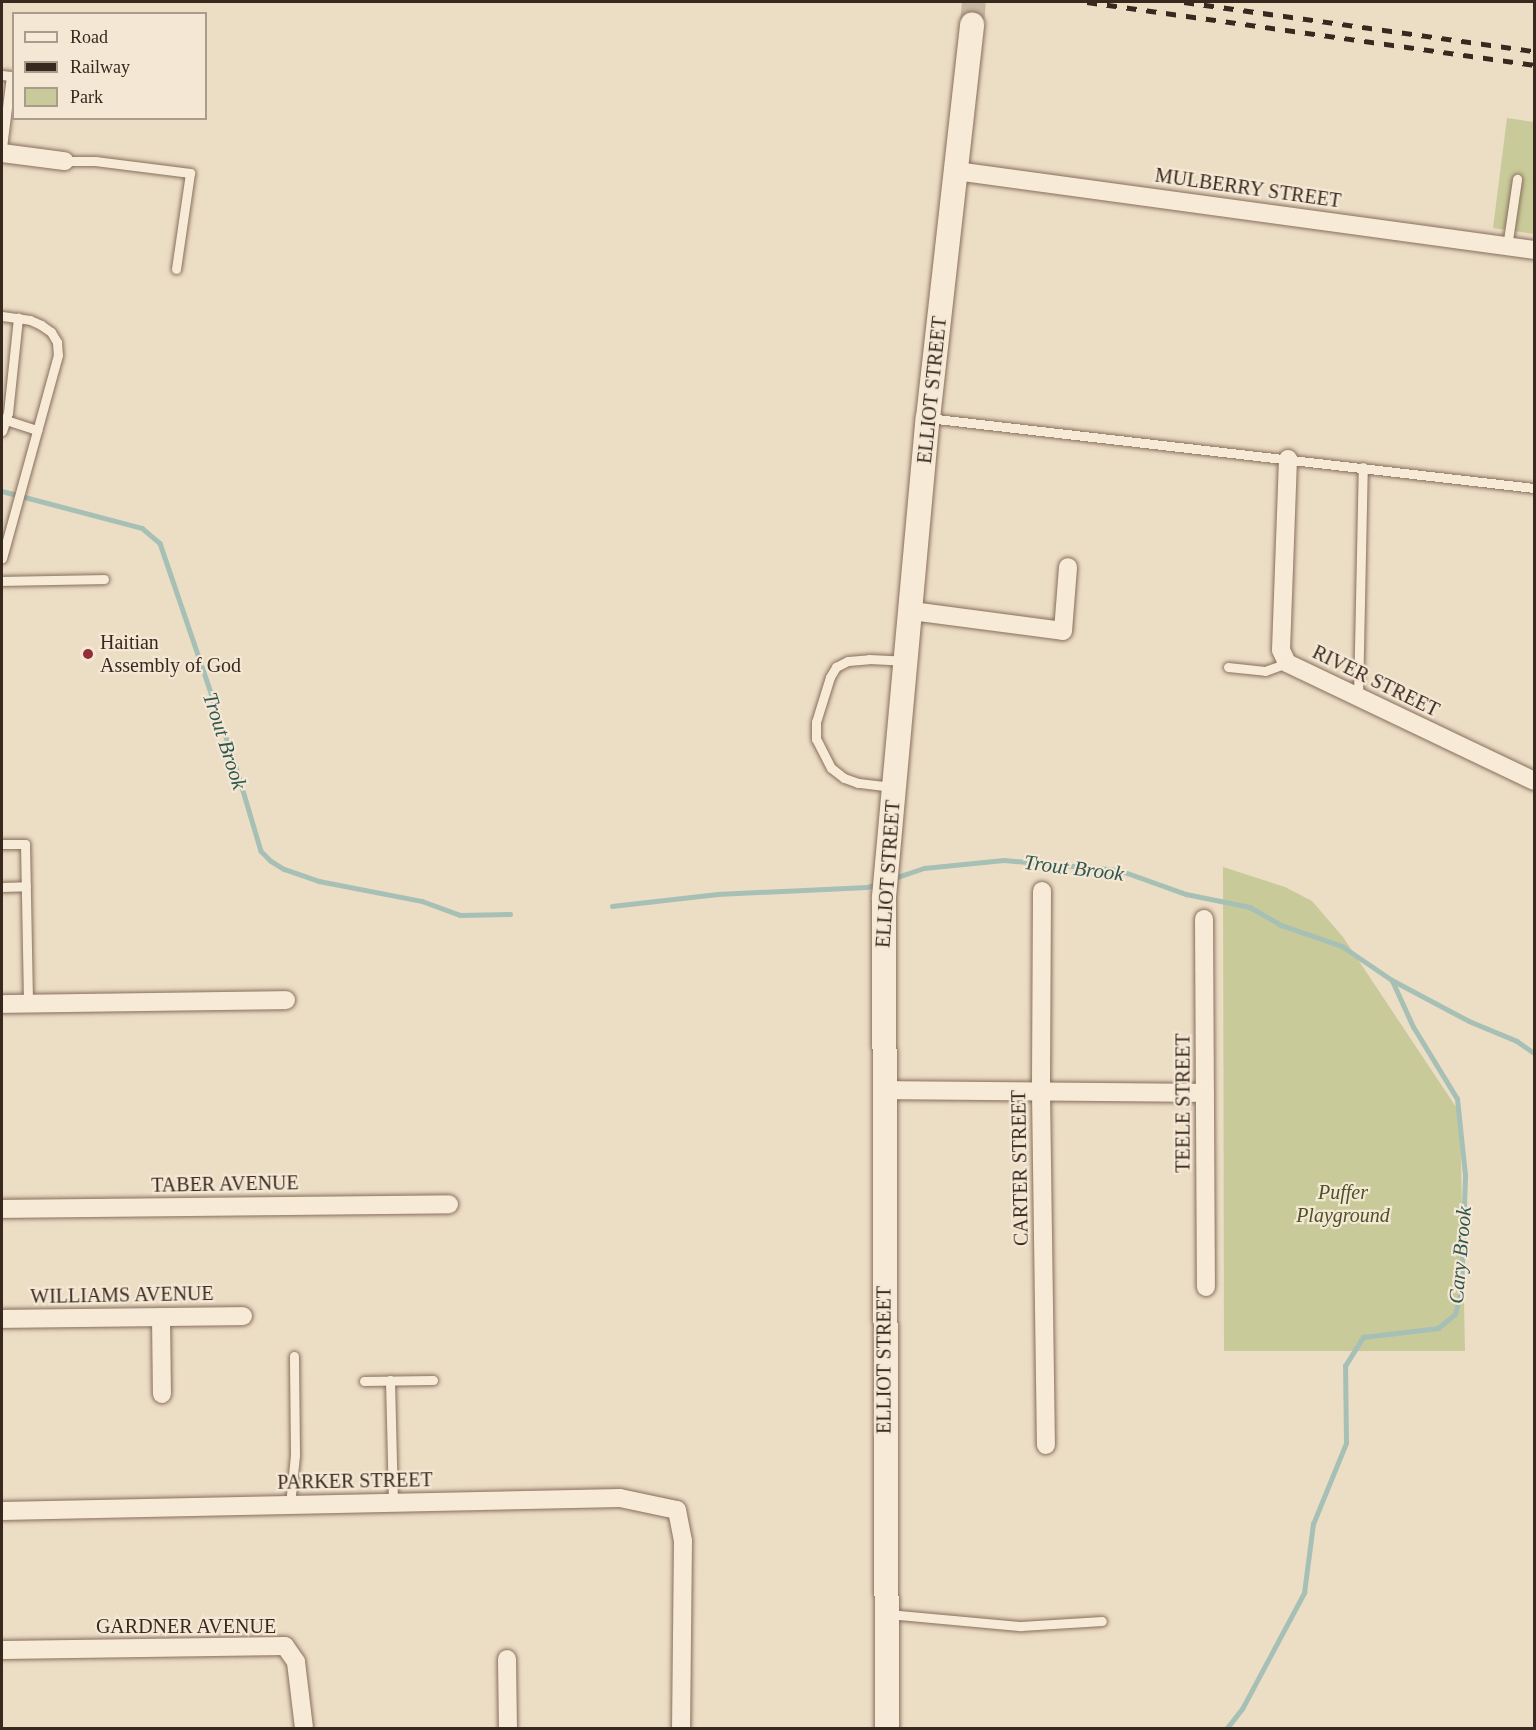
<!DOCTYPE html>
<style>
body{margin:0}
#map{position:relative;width:1536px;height:1730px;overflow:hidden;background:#ecddc5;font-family:Georgia,serif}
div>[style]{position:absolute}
.green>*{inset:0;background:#c9ca9a}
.stream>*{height:4.5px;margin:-2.25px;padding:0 2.25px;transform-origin:2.25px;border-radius:2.25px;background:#a7c0b6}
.secondary-tunnel>*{height:24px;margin-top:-12px;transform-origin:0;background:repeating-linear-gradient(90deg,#c8b9a4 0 24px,transparent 0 36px)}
.roads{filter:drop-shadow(0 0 2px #876e5c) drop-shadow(0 0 2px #876e5c)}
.lane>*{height:9px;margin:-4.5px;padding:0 4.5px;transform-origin:4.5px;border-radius:4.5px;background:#f7ebd8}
.street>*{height:18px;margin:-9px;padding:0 9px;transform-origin:9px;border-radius:9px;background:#f7ebd8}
.secondary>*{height:24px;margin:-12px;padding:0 12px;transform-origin:12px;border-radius:12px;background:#f7ebd8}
.rail>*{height:4.5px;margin-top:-2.25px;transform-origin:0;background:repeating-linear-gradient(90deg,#38291f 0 10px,transparent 0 20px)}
.dots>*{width:16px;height:16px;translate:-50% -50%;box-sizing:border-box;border:3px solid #f4e8d5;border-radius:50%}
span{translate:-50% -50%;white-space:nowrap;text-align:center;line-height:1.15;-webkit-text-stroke:4.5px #f4e8d5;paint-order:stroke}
.street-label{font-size:20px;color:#38291f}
.poi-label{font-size:20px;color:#38291f}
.left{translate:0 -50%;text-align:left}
.park-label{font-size:20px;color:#4c5327;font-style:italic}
.water-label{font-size:21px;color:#2f5750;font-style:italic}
.frame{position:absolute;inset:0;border:3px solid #38291f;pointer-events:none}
.legend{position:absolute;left:12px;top:12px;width:195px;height:108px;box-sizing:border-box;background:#f4e8d5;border:2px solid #a99c8c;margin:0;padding:8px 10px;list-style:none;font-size:18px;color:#38291f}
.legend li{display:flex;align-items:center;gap:12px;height:30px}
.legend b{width:30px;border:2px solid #a99c8c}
</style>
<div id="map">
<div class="green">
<div style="clip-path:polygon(1507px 118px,1534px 122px,1534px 234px,1493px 228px)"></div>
<div style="clip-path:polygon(1223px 867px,1285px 887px,1312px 901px,1343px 937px,1460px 1113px,1465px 1351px,1224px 1351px)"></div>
</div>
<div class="stream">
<div style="left:2px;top:491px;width:145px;rotate:14.8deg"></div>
<div style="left:142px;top:528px;width:23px;rotate:40deg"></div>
<div style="left:160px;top:543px;width:226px;rotate:71.2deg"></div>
<div style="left:233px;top:757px;width:98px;rotate:73.4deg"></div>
<div style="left:261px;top:851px;width:14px;rotate:45deg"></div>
<div style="left:271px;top:861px;width:15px;rotate:32deg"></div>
<div style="left:284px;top:869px;width:37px;rotate:19deg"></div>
<div style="left:319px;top:881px;width:105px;rotate:11deg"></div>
<div style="left:422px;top:901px;width:40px;rotate:20.2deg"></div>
<div style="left:460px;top:915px;width:50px;rotate:-1.1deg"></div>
<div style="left:892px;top:879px;width:34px;rotate:-19deg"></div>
<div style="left:924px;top:868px;width:80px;rotate:-5.7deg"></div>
<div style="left:1004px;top:860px;width:115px;rotate:5deg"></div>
<div style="left:1119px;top:870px;width:71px;rotate:19.7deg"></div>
<div style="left:1186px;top:894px;width:65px;rotate:11.5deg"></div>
<div style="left:1250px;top:907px;width:36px;rotate:30deg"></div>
<div style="left:1281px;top:925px;width:65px;rotate:19deg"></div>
<div style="left:1342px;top:946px;width:60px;rotate:34.2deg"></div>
<div style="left:1392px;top:980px;width:87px;rotate:28deg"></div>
<div style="left:1469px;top:1021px;width:52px;rotate:22.6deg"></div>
<div style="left:1517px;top:1041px;width:21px;rotate:35deg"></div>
<div style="left:612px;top:906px;width:106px;rotate:-6.5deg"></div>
<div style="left:717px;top:894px;width:150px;rotate:-2.7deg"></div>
<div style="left:867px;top:887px;width:12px;rotate:-14deg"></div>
<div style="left:1227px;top:1728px;width:24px;rotate:-52deg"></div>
<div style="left:1242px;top:1709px;width:132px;rotate:-61.9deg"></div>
<div style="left:1304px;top:1593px;width:70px;rotate:-82.6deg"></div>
<div style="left:1313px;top:1524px;width:87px;rotate:-67.8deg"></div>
<div style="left:1346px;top:1443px;width:77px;rotate:-90.7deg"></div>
<div style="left:1345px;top:1366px;width:34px;rotate:-58deg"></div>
<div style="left:1363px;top:1337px;width:76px;rotate:-6.8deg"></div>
<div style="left:1438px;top:1328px;width:22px;rotate:-39deg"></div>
<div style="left:1455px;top:1314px;width:24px;rotate:-75deg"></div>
<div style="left:1461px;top:1291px;width:116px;rotate:-88deg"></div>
<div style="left:1465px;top:1175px;width:76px;rotate:-96deg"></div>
<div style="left:1457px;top:1099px;width:84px;rotate:-121.4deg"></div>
<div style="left:1413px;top:1027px;width:51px;rotate:-114.5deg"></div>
</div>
<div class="secondary-tunnel">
<div style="left:972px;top:24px;width:22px;rotate:-85deg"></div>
</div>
<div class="roads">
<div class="lane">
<div style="left:2px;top:75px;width:9px;rotate:6deg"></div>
<div style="left:11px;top:76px;width:72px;rotate:97.2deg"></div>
<div style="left:64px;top:161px;width:31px"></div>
<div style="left:95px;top:161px;width:96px;rotate:7.2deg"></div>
<div style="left:190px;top:173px;width:97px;rotate:98.3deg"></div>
<div style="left:1507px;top:247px;width:69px;rotate:-81.6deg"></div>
<div style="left:2px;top:316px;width:28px;rotate:8deg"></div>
<div style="left:30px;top:320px;width:12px;rotate:24deg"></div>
<div style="left:41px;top:325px;width:12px;rotate:35deg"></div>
<div style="left:51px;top:332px;width:12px;rotate:59deg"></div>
<div style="left:57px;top:342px;width:13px;rotate:86deg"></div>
<div style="left:58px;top:355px;width:211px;rotate:105.4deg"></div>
<div style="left:928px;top:418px;width:610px;rotate:6.59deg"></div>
<div style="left:6px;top:420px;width:33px;rotate:18deg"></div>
<div style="left:2px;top:431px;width:19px;rotate:-72deg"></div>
<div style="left:8px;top:413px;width:96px;rotate:-84deg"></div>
<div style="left:2px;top:581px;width:102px;rotate:-1.1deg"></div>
<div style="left:1228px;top:667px;width:37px;rotate:6deg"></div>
<div style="left:1265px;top:671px;width:23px;rotate:-20deg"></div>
<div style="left:1358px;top:697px;width:230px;rotate:-88.8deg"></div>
<div style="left:892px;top:787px;width:34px;rotate:-173deg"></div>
<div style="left:858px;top:783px;width:15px;rotate:-160deg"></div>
<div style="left:844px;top:778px;width:16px;rotate:-142deg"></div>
<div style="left:831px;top:768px;width:33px;rotate:-117deg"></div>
<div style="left:816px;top:739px;width:17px;rotate:-90deg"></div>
<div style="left:816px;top:722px;width:47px;rotate:-72.7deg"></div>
<div style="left:830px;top:677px;width:12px;rotate:-59deg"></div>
<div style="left:836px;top:667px;width:13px;rotate:-27deg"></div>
<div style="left:848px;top:661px;width:21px;rotate:-5deg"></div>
<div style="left:869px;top:659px;width:35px;rotate:3deg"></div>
<div style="left:2px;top:844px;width:23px"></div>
<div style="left:25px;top:844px;width:159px;rotate:88.9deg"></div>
<div style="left:2px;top:887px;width:24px;rotate:-2deg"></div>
<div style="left:390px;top:1380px;width:123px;rotate:88.6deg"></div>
<div style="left:364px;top:1381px;width:69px;rotate:-0.8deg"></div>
<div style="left:290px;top:1505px;width:50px;rotate:-84.3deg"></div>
<div style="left:295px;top:1455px;width:99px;rotate:-90.6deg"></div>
<div style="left:888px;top:1614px;width:134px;rotate:5.2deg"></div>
<div style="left:1021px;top:1626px;width:81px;rotate:-3.5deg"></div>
</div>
<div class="street">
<div style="left:2px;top:153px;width:63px;rotate:7.4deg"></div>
<div style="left:956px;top:171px;width:583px;rotate:7.78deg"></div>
<div style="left:1288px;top:459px;width:191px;rotate:92.1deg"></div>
<div style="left:1281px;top:650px;width:14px;rotate:65deg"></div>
<div style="left:1287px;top:663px;width:274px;rotate:25.5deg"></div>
<div style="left:912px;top:611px;width:152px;rotate:7.5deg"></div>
<div style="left:1063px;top:631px;width:64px;rotate:-85.5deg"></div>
<div style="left:1042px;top:891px;width:201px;rotate:90.3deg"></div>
<div style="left:1041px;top:1092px;width:353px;rotate:89.2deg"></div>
<div style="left:1204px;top:919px;width:368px;rotate:89.7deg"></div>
<div style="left:2px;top:1004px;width:284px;rotate:-0.8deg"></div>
<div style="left:882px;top:1090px;width:323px;rotate:0.5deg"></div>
<div style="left:2px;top:1209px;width:447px;rotate:-0.6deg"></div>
<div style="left:161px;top:1317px;width:77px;rotate:89.3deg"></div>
<div style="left:2px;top:1319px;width:241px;rotate:-0.7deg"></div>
<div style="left:2px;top:1511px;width:618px;rotate:-1.21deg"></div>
<div style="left:620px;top:1498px;width:58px;rotate:11.9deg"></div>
<div style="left:677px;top:1510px;width:32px;rotate:79deg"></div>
<div style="left:683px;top:1541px;width:187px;rotate:90.6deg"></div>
<div style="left:2px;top:1650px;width:283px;rotate:-0.8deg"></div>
<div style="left:285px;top:1646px;width:19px;rotate:55deg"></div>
<div style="left:296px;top:1662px;width:66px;rotate:83.1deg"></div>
<div style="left:507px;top:1659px;width:69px;rotate:89.2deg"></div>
</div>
<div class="secondary">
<div style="left:887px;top:1728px;width:831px;rotate:-90.21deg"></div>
<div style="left:884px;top:897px;width:481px;rotate:-84.8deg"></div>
<div style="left:928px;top:418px;width:396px;rotate:-83.6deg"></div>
</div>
</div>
<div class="rail">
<div style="left:1087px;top:2px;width:451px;rotate:8deg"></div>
<div style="left:1184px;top:2px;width:353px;rotate:8deg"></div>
</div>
<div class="dots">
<div style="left:88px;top:654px;background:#932e39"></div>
</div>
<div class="street-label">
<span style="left:1248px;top:188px;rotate:8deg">MULBERRY STREET</span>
<span style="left:932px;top:390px;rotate:-84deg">ELLIOT STREET</span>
<span style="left:1376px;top:681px;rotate:26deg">RIVER STREET</span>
<span style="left:888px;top:874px;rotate:-86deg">ELLIOT STREET</span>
<span style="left:1183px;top:1103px;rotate:-90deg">TEELE STREET</span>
<span style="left:1020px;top:1168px;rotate:-91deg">CARTER STREET</span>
<span style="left:225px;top:1184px;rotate:-1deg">TABER AVENUE</span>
<span style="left:122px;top:1295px;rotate:-1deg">WILLIAMS AVENUE</span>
<span style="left:884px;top:1360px;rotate:-90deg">ELLIOT STREET</span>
<span style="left:355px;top:1481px;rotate:-1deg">PARKER STREET</span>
<span style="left:186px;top:1626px">GARDNER AVENUE</span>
</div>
<div class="poi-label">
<span class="left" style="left:100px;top:654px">Haitian<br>Assembly of God</span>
</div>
<div class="park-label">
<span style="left:1343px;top:1204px">Puffer<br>Playground</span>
</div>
<div class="water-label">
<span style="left:225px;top:741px;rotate:72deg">Trout Brook</span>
<span style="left:1074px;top:868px;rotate:7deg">Trout Brook</span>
<span style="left:1460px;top:1255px;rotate:-85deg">Cary Brook</span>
</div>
<div class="frame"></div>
<ul class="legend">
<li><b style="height:8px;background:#f7ebd8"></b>Road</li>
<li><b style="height:8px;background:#38291f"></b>Railway</li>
<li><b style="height:16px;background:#c9ca9a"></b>Park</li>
</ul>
</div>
